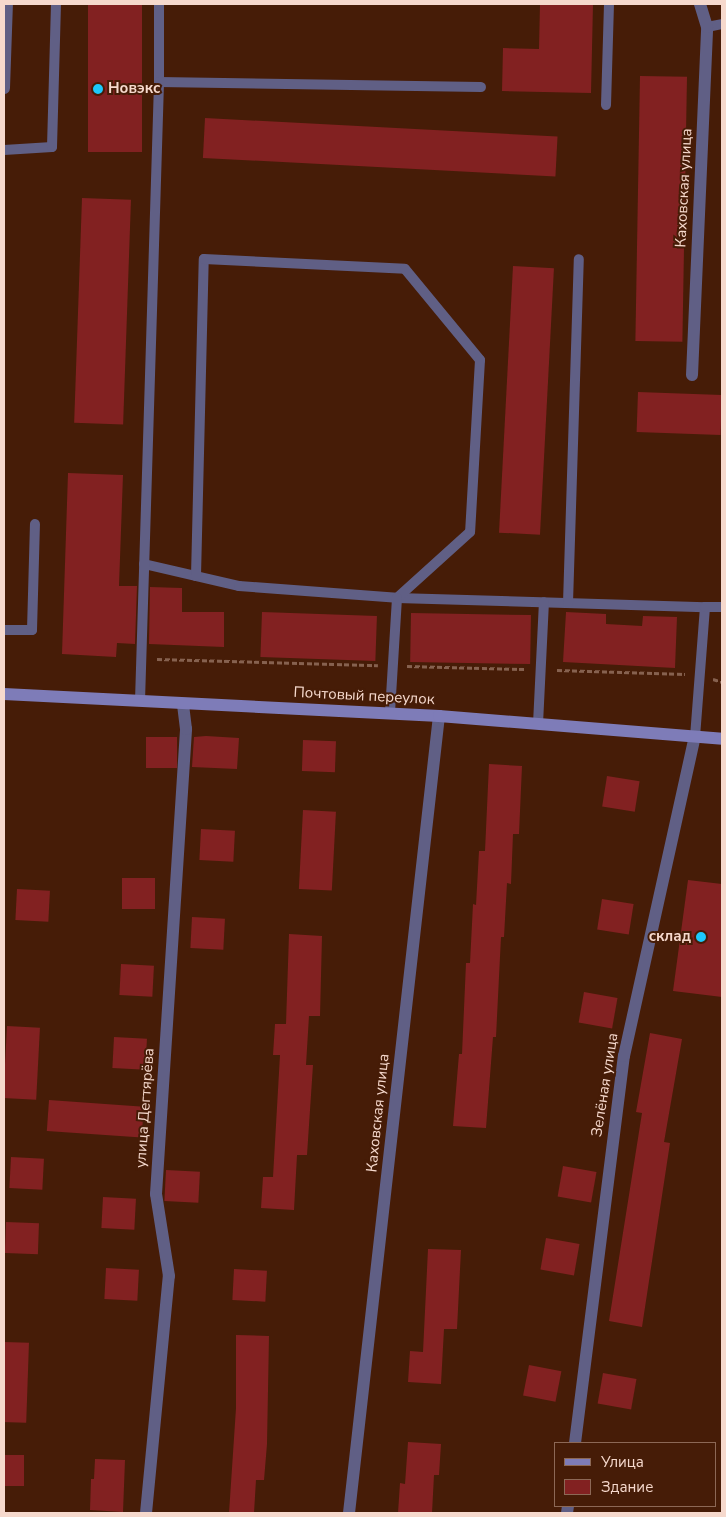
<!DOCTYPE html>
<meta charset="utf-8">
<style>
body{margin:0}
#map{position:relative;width:726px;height:1517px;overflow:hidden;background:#461c07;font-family:"Nunito Sans",sans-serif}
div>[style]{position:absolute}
.building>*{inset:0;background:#822121;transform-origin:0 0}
.path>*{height:3px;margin-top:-1.5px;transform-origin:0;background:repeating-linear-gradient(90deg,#86614f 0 5px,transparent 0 7.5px)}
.service>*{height:10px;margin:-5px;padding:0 5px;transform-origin:5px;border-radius:5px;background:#605f85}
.minor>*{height:12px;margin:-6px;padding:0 6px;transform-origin:6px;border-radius:6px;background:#605f85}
.secondary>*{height:12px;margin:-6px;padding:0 6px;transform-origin:6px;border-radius:6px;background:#7e7cb8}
.dots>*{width:14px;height:14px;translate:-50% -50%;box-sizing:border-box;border:2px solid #461c07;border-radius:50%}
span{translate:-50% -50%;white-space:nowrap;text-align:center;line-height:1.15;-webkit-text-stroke:4px #461c07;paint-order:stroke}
.poi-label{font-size:15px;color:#f6d9cd;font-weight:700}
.left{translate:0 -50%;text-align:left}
.right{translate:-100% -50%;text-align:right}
.street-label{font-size:15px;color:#f6d9cd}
.frame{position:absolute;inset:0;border:5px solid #f6d9cd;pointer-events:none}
.legend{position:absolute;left:554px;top:1442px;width:162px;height:65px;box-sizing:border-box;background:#461c07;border:1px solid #8c6856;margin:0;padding:6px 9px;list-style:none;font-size:15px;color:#f6d9cd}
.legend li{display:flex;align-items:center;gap:10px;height:25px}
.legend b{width:25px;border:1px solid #8c6856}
</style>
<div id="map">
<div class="building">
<div style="left:88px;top:4px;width:54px;height:148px"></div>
<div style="clip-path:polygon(540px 4px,593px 4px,591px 93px,502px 91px,503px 48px,539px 49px)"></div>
<div style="left:640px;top:76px;width:47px;height:265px;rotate:1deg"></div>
<div style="left:205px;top:118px;width:353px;height:40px;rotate:3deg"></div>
<div style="left:82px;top:198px;width:49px;height:225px;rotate:2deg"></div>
<div style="left:513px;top:266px;width:41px;height:267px;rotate:3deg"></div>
<div style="left:638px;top:392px;width:84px;height:40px;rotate:2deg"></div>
<div style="clip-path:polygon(68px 473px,123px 475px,119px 586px,137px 586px,135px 644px,117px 643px,116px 657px,62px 654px)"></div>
<div style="clip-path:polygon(150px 587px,182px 588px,182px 612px,224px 612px,224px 647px,149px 644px)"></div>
<div style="left:262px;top:612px;width:115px;height:45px;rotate:2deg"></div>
<div style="clip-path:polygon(566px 612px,606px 614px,606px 624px,642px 626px,643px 616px,677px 617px,675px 668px,563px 662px)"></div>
<div style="left:411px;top:613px;width:120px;height:49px;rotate:1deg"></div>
<div style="clip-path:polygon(206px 736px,239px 738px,237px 769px,192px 767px,194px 737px)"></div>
<div style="left:146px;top:737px;width:31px;height:31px"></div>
<div style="left:303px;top:740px;width:33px;height:31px;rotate:2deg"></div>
<div style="clip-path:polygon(489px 764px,522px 766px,519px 834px,513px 834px,511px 884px,507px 883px,504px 937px,501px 937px,496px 1037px,493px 1037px,486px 1128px,453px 1126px,459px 1054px,462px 1054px,466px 963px,470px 963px,473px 904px,476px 905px,479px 851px,485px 851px)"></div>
<div style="left:607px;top:776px;width:33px;height:31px;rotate:9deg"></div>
<div style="left:303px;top:810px;width:33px;height:79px;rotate:3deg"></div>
<div style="left:201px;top:829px;width:34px;height:31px;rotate:3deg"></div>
<div style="left:122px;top:878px;width:33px;height:31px"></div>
<div style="clip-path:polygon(688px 880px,722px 884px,722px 997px,673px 991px)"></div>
<div style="left:17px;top:889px;width:33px;height:31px;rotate:3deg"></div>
<div style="left:602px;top:899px;width:32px;height:31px;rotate:9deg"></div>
<div style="left:192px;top:917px;width:33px;height:31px;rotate:3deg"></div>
<div style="clip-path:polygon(289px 934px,322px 936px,320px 1016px,309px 1016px,306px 1065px,313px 1065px,307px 1155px,297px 1155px,294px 1210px,261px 1208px,263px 1177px,273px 1177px,280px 1055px,273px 1055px,275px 1024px,286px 1024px)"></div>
<div style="left:121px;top:964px;width:33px;height:31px;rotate:3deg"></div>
<div style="left:584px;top:992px;width:34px;height:31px;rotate:10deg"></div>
<div style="left:7px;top:1026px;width:33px;height:72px;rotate:3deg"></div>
<div style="clip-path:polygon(650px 1033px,682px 1039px,664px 1142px,670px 1143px,642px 1327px,609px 1321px,642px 1113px,636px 1112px)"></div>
<div style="left:114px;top:1037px;width:33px;height:31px;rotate:3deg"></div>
<div style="left:49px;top:1100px;width:95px;height:31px;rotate:4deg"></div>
<div style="left:11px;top:1157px;width:33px;height:31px;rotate:3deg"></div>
<div style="left:563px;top:1166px;width:34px;height:31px;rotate:10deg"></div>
<div style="left:166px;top:1170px;width:34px;height:31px;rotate:3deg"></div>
<div style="left:103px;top:1197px;width:33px;height:31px;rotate:3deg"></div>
<div style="left:6px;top:1222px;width:33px;height:31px;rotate:2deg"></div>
<div style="left:546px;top:1238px;width:34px;height:32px;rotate:10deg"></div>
<div style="clip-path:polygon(428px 1249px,461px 1250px,457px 1329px,444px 1329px,441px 1384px,408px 1382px,410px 1351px,423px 1352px)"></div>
<div style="left:106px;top:1268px;width:33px;height:31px;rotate:3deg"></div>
<div style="left:234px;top:1269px;width:33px;height:31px;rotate:3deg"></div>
<div style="clip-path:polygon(236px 1335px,269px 1336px,267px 1444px,264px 1480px,256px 1480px,254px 1513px,229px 1513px,236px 1408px)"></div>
<div style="left:4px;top:1342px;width:25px;height:80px;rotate:2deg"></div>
<div style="left:529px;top:1365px;width:33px;height:31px;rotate:11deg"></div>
<div style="left:603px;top:1373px;width:34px;height:31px;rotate:10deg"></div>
<div style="clip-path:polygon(408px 1442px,441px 1444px,439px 1475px,434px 1475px,432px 1513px,398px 1513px,400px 1483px,405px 1484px)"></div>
<div style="left:4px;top:1455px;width:20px;height:31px"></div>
<div style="clip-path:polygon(95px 1459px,125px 1460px,123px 1512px,90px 1510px,91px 1479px,94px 1479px)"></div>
</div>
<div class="path">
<div style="left:157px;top:659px;width:221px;rotate:1.6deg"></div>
<div style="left:407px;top:666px;width:118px;rotate:1.5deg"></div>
<div style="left:557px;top:670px;width:128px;rotate:1.8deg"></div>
<div style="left:713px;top:679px;width:9px;rotate:18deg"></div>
</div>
<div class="service">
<div style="left:707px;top:27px;width:15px;rotate:-11deg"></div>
<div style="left:159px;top:82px;width:78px;rotate:-90deg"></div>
<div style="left:606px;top:105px;width:101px;rotate:-88.3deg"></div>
<div style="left:4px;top:150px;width:48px;rotate:-3.6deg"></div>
<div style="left:52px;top:147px;width:143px;rotate:-88.4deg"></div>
<div style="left:144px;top:564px;width:98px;rotate:13deg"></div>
<div style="left:239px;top:586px;width:158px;rotate:4.3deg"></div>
<div style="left:397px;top:598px;width:308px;rotate:1.7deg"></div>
<div style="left:705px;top:607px;width:129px;rotate:94.4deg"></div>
<div style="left:196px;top:576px;width:317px;rotate:-88.6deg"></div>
<div style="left:204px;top:259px;width:201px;rotate:2.8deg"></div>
<div style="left:405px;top:269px;width:118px;rotate:50.5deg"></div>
<div style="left:480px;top:360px;width:172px;rotate:93.3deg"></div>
<div style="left:470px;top:532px;width:98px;rotate:137.9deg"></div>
<div style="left:397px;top:598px;width:116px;rotate:93.5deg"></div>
<div style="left:568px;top:603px;width:344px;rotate:-88.2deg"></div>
<div style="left:705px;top:607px;width:17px"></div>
<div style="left:4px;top:630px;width:28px"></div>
<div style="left:32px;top:630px;width:106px;rotate:-88.4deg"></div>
<div style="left:140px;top:701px;width:619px;rotate:-88.24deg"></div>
<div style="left:159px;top:82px;width:322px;rotate:0.9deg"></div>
<div style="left:538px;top:724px;width:122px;rotate:-87.2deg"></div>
</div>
<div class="minor">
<div style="left:4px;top:88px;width:84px;rotate:-88deg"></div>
<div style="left:692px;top:375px;width:348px;rotate:-87.5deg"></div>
<div style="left:707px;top:27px;width:24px;rotate:-107deg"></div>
<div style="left:575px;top:1443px;width:390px;rotate:-82.8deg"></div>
<div style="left:624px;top:1056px;width:328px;rotate:-77.5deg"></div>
<div style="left:146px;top:1513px;width:238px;rotate:-84.5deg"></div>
<div style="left:169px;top:1276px;width:83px;rotate:-99deg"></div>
<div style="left:156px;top:1194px;width:466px;rotate:-86.3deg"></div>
<div style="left:186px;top:729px;width:25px;rotate:-97deg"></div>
<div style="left:349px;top:1513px;width:802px;rotate:-83.56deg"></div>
<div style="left:567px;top:1513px;width:7px;rotate:-82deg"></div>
</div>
<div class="secondary">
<div style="left:4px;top:694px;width:436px;rotate:2.9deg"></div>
<div style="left:439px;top:716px;width:284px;rotate:4.6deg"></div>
</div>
<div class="dots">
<div style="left:98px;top:89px;background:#1cc9fc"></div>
<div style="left:701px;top:937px;background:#1cc9fc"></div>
</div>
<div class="poi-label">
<span class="left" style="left:108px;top:89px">Новэкс</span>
<span class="right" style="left:691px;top:937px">склад</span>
</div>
<div class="street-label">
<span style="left:684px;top:188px;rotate:-87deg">Каховская улица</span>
<span style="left:364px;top:696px;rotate:3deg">Почтовый переулок</span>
<span style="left:605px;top:1085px;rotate:-81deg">Зелёная улица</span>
<span style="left:145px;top:1108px;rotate:-86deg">улица Дегтярёва</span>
<span style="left:378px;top:1113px;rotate:-84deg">Каховская улица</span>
</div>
<div class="frame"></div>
<ul class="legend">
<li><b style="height:6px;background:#7e7cb8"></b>Улица</li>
<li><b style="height:14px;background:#822121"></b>Здание</li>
</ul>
</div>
